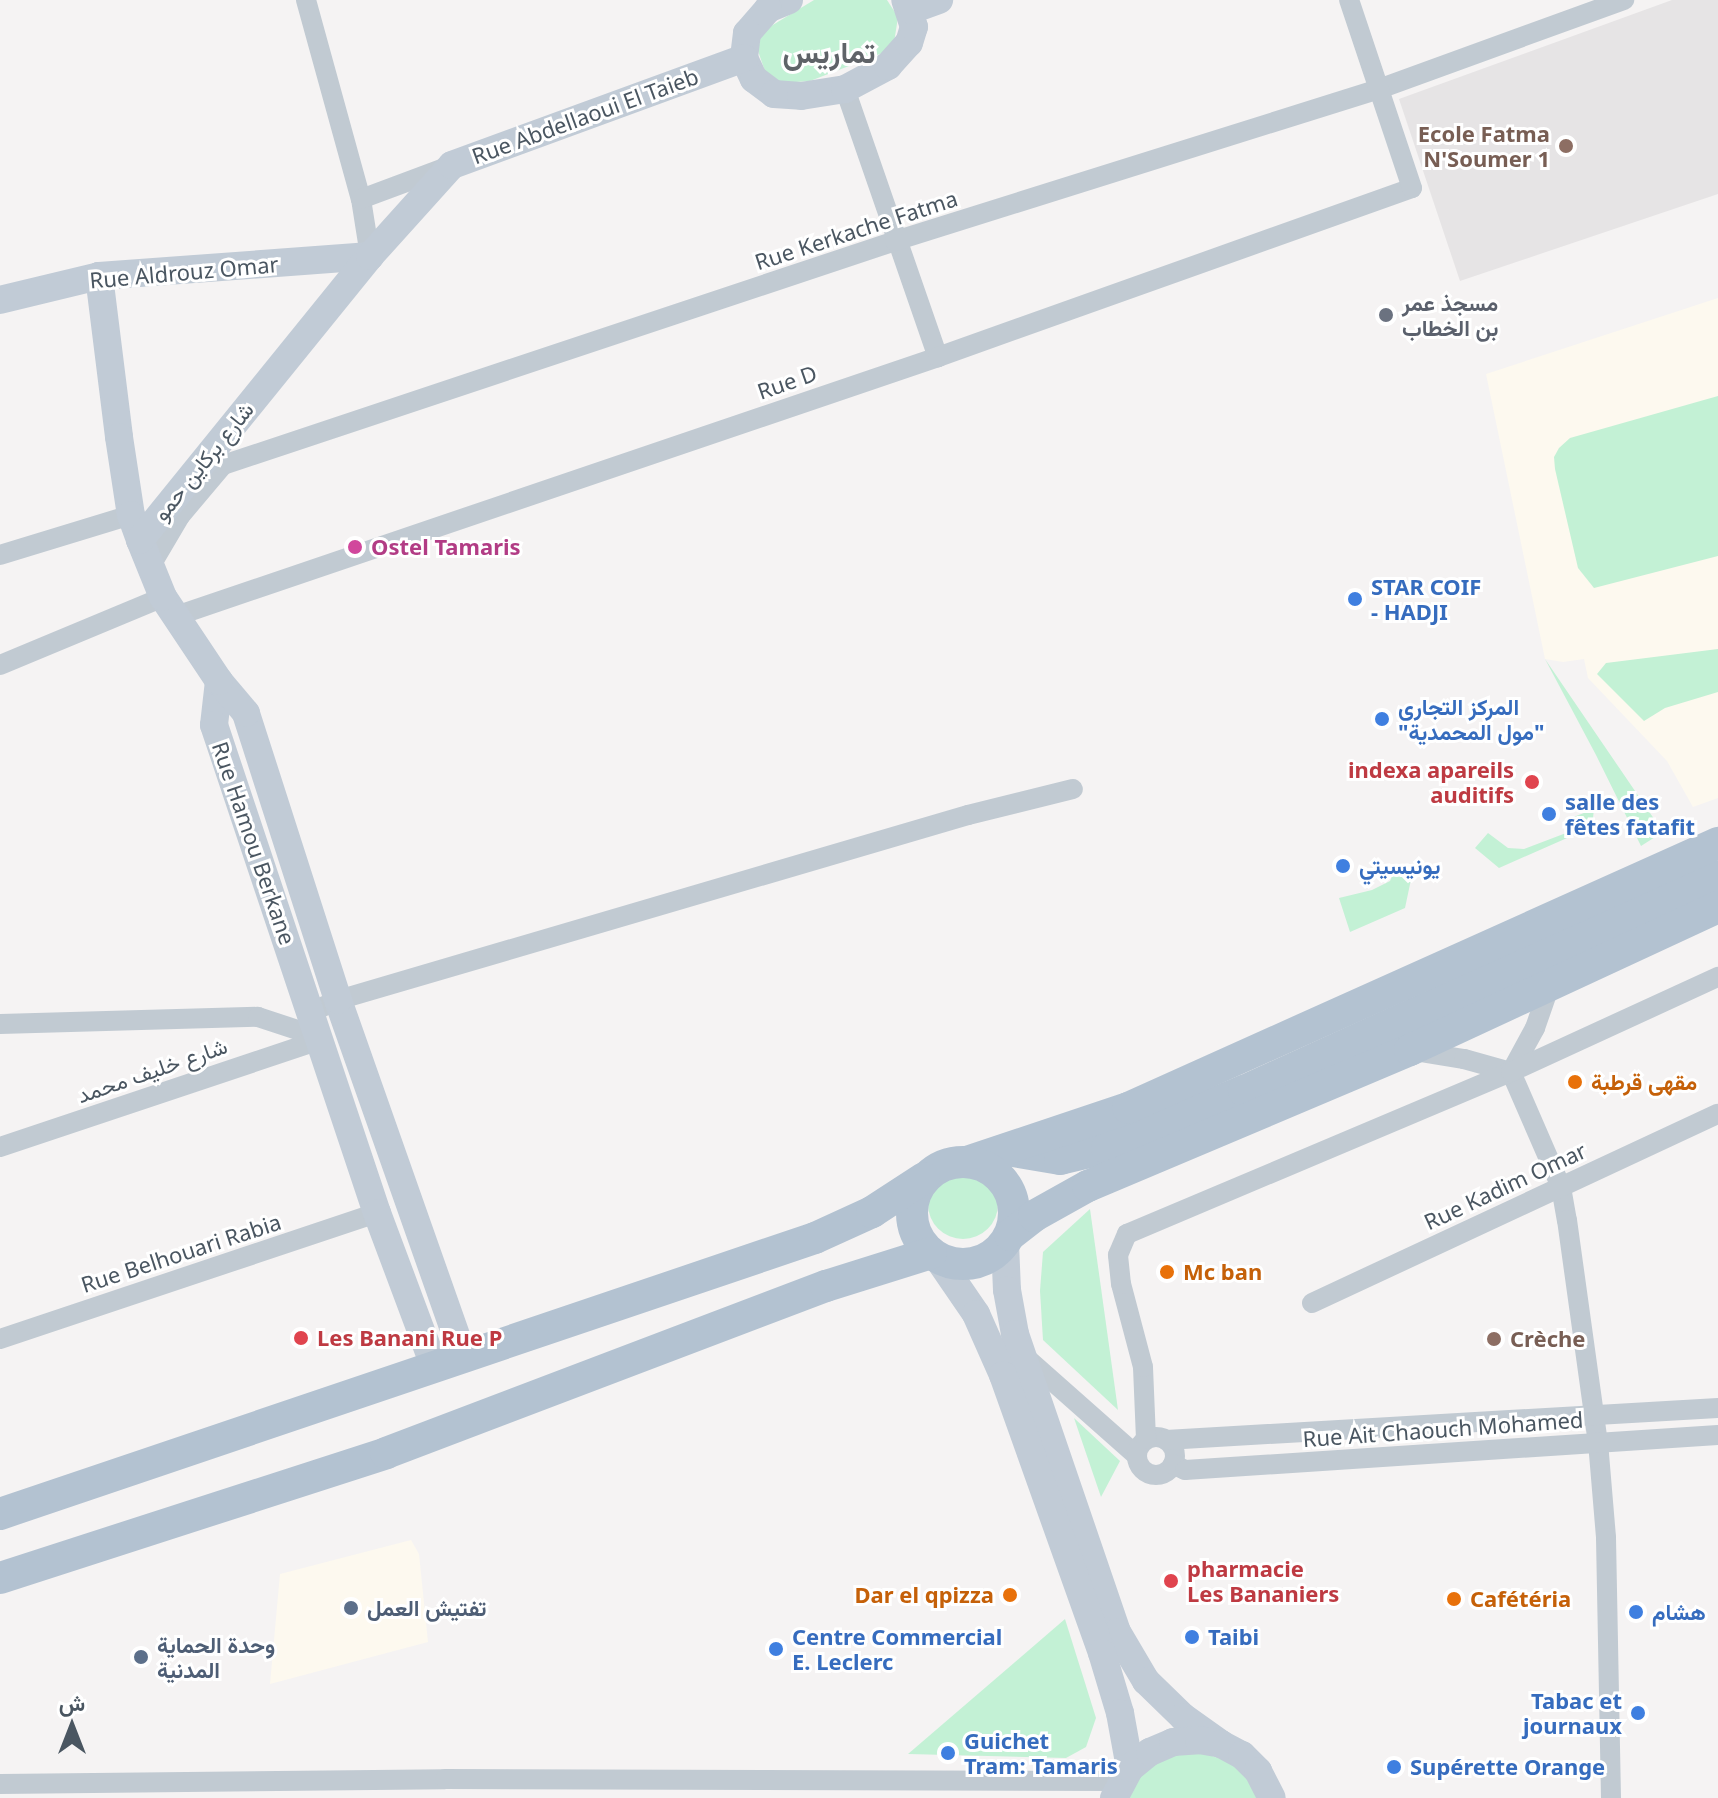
<!DOCTYPE html>
<meta charset="utf-8">
<style>
body{margin:0}
#map{position:relative;width:1718px;height:1798px;overflow:hidden;background:#f5f3f3;font-family:"Noto Sans",Vazirmatn,sans-serif}
div>[style]{position:absolute}
.commercial>*{inset:0;background:#fdf9ef}
.education>*{inset:0;background:#e6e4e5}
.green>*{inset:0;background:#c3f1d5}
.round{border-radius:50%}
.street>*{height:20px;margin:-10px;padding:0 10px;transform-origin:10px;border-radius:10px;background:#c1cad2}
.street>.ring{margin:-10px;padding:0;box-sizing:content-box;background:none;border:20px solid #c1cad2;border-radius:50%}
.secondary>*{height:28px;margin:-14px;padding:0 14px;transform-origin:14px;border-radius:14px;background:#c1cbd6}
.primary>*{height:32px;margin:-16px;padding:0 16px;transform-origin:16px;border-radius:16px;background:#b3c2d1}
.primary>.ring{margin:-16px;padding:0;box-sizing:content-box;background:none;border:32px solid #b3c2d1;border-radius:50%}
.dots>*{width:22px;height:22px;translate:-50% -50%;box-sizing:border-box;border:4px solid #fff;border-radius:50%}
span{translate:-50% -50%;white-space:nowrap;text-align:center;line-height:1.15;-webkit-text-stroke:6px #fff;paint-order:stroke}
.street-label{font-size:22px;color:#4a5661}
.education-label{font-size:22px;color:#785e54;font-weight:700}
.right{translate:-100% -50%;text-align:right}
.left{translate:0 -50%;text-align:left}
.worship-label{font-size:22px;color:#5b616d;font-weight:700}
.hotel-label{font-size:22px;color:#b23c85;font-weight:700}
.shop-label{font-size:22px;color:#366cbe;font-weight:700}
.health-label{font-size:22px;color:#be3a42;font-weight:700}
.food-label{font-size:22px;color:#c56008;font-weight:700}
.service-label{font-size:22px;color:#4e5e75;font-weight:700}
.district-label{font-size:30px;color:#5f6368;font-weight:700}
.north{position:absolute;left:32px;top:1686px;width:80px;height:80px;-webkit-text-stroke:6px #fff;paint-order:stroke;rotate:0deg;font-size:22px;font-weight:700;line-height:32px;text-align:center;color:#4a5661}
.north::after{content:'';display:block;margin:auto;width:28px;height:36px;background:#4a5661;clip-path:polygon(50% 0,100% 100%,50% 72%,0 100%)}
</style>
<div id="map">
<div class="commercial">
<div style="clip-path:polygon(1718px 298px,1718px 798px,1693px 807px,1667px 761px,1588px 678px,1584px 659px,1563px 662px,1545px 659px,1486px 374px)"></div>
<div style="clip-path:polygon(411px 1540px,419px 1554px,428px 1642px,270px 1684px,280px 1574px)"></div>
</div>
<div class="education">
<div style="clip-path:polygon(1672px 0,1718px 0,1718px 194px,1460px 281px,1399px 99px)"></div>
</div>
<div class="green">
<div style="clip-path:polygon(814px 0,887px 0,898px 17px,893px 49px,810px 81px,782px 83px,766px 74px,758px 51px,761px 32px)"></div>
<div style="clip-path:polygon(1718px 396px,1718px 556px,1594px 588px,1578px 568px,1555px 469px,1554px 457px,1559px 448px,1570px 438px)"></div>
<div style="clip-path:polygon(1718px 649px,1718px 692px,1665px 708px,1644px 721px,1597px 674px,1606px 663px)"></div>
<div style="clip-path:polygon(1545px 659px,1663px 832px,1641px 846px,1596px 755px)"></div>
<div style="clip-path:polygon(1594px 809px,1592px 827px,1499px 868px,1475px 848px,1488px 833px,1508px 848px,1524px 849px,1574px 830px,1571px 818px)"></div>
<div style="clip-path:polygon(1413px 870px,1405px 908px,1350px 932px,1339px 898px,1372px 890px,1390px 881px,1394px 872px)"></div>
<div class="round" style="left:928px;top:1169px;width:70px;height:70px"></div>
<div style="clip-path:polygon(1090px 1209px,1118px 1410px,1043px 1340px,1040px 1291px,1043px 1252px)"></div>
<div style="clip-path:polygon(1074px 1418px,1120px 1461px,1101px 1497px)"></div>
<div style="clip-path:polygon(1065px 1619px,1096px 1718px,1086px 1747px,1066px 1758px,908px 1754px)"></div>
<div style="clip-path:polygon(1177px 1753px,1202px 1753px,1225px 1760px,1243px 1773px,1258px 1798px,1126px 1798px,1136px 1779px,1154px 1762px)"></div>
</div>
<div class="street">
<div style="left:306px;top:0;width:206px;rotate:74.6deg"></div>
<div style="left:361px;top:199px;width:58px;rotate:81deg"></div>
<div style="left:845px;top:89px;width:284px;rotate:70.9deg"></div>
<div style="left:361px;top:199px;width:92px;rotate:-20.4deg"></div>
<div style="left:0;top:555px;width:137px;rotate:-17deg"></div>
<div style="left:150px;top:567px;width:59px;rotate:-59.5deg"></div>
<div style="left:180px;top:516px;width:67px;rotate:-49.9deg"></div>
<div style="left:223px;top:465px;width:708px;rotate:-18.43deg"></div>
<div style="left:895px;top:241px;width:507px;rotate:-17.43deg"></div>
<div style="left:1379px;top:89px;width:261px;rotate:-20deg"></div>
<div style="left:176px;top:616px;width:805px;rotate:-18.77deg"></div>
<div style="left:938px;top:357px;width:503px;rotate:-19.62deg"></div>
<div style="left:1412px;top:188px;width:198px;rotate:-108.5deg"></div>
<div style="left:0;top:665px;width:177px;rotate:-22.6deg"></div>
<div style="left:311px;top:1012px;width:30px;rotate:-24deg"></div>
<div style="left:338px;top:1000px;width:657px;rotate:-16.36deg"></div>
<div style="left:968px;top:815px;width:108px;rotate:-13.9deg"></div>
<div style="left:0;top:1024px;width:258px;rotate:-1.6deg"></div>
<div style="left:258px;top:1017px;width:64px;rotate:18.2deg"></div>
<div style="left:1414px;top:1051px;width:51px;rotate:9.1deg"></div>
<div style="left:1464px;top:1059px;width:49px;rotate:15.5deg"></div>
<div style="left:1511px;top:1072px;width:125px;rotate:66.5deg"></div>
<div style="left:1561px;top:1187px;width:34px;rotate:80deg"></div>
<div style="left:1567px;top:1220px;width:224px;rotate:82.1deg"></div>
<div style="left:1598px;top:1442px;width:96px;rotate:85.2deg"></div>
<div style="left:1606px;top:1538px;width:260px;rotate:88.9deg"></div>
<div style="left:1511px;top:1072px;width:50px;rotate:-61.4deg"></div>
<div style="left:1535px;top:1028px;width:46px;rotate:-70.8deg"></div>
<div style="left:0;top:1147px;width:337px;rotate:-18.5deg"></div>
<div style="left:1312px;top:1303px;width:448px;rotate:-25deg"></div>
<div style="left:0;top:1339px;width:397px;rotate:-18.5deg"></div>
<div style="left:1023px;top:1355px;width:152px;rotate:41.5deg"></div>
<div class="ring" style="left:1137px;top:1437px;width:18px;height:18px"></div>
<div style="left:1146px;top:1439px;width:72px;rotate:-92.4deg"></div>
<div style="left:1143px;top:1367px;width:86px;rotate:-104.8deg"></div>
<div style="left:1121px;top:1284px;width:29px;rotate:-96deg"></div>
<div style="left:1118px;top:1255px;width:23px;rotate:-67deg"></div>
<div style="left:1127px;top:1234px;width:417px;rotate:-22.9deg"></div>
<div style="left:1511px;top:1072px;width:228px;rotate:-24.7deg"></div>
<div style="left:1166px;top:1440px;width:553px;rotate:-3.32deg"></div>
<div style="left:1173px;top:1464px;width:13px;rotate:27deg"></div>
<div style="left:1185px;top:1470px;width:534px;rotate:-3.76deg"></div>
<div style="left:0;top:1784px;width:445px;rotate:-0.6deg"></div>
<div style="left:445px;top:1779px;width:676px;rotate:0.17deg"></div>
</div>
<div class="secondary">
<div style="left:789px;top:0;width:23px;rotate:157deg"></div>
<div style="left:768px;top:9px;width:32px;rotate:131deg"></div>
<div style="left:747px;top:33px;width:25px;rotate:97deg"></div>
<div style="left:744px;top:58px;width:23px;rotate:65deg"></div>
<div style="left:754px;top:79px;width:25px;rotate:37deg"></div>
<div style="left:774px;top:94px;width:27px;rotate:4deg"></div>
<div style="left:801px;top:96px;width:45px;rotate:-9deg"></div>
<div style="left:845px;top:89px;width:49px;rotate:-28.1deg"></div>
<div style="left:888px;top:66px;width:31px;rotate:-48deg"></div>
<div style="left:909px;top:43px;width:17px;rotate:-73deg"></div>
<div style="left:914px;top:27px;width:28px;rotate:-108deg"></div>
<div style="left:911px;top:10px;width:30px;rotate:-20deg"></div>
<div style="left:99px;top:276px;width:162px;rotate:82.9deg"></div>
<div style="left:119px;top:437px;width:79px;rotate:81.3deg"></div>
<div style="left:131px;top:515px;width:27px;rotate:70deg"></div>
<div style="left:0;top:300px;width:102px;rotate:-13.6deg"></div>
<div style="left:99px;top:276px;width:272px;rotate:-4.2deg"></div>
<div style="left:219px;top:681px;width:44px;rotate:96.5deg"></div>
<div style="left:214px;top:725px;width:515px;rotate:71.53deg"></div>
<div style="left:377px;top:1213px;width:165px;rotate:69.5deg"></div>
<div style="left:1005px;top:1243px;width:47px;rotate:87.6deg"></div>
<div style="left:1007px;top:1290px;width:45px;rotate:79.7deg"></div>
<div style="left:1015px;top:1334px;width:315px;rotate:71.1deg"></div>
<div style="left:1117px;top:1632px;width:57px;rotate:59.4deg"></div>
<div style="left:1146px;top:1681px;width:52px;rotate:44.2deg"></div>
<div style="left:1183px;top:1717px;width:47px;rotate:35.4deg"></div>
<div style="left:937px;top:1257px;width:69px;rotate:55.6deg"></div>
<div style="left:976px;top:1314px;width:67px;rotate:66.1deg"></div>
<div style="left:1003px;top:1375px;width:295px;rotate:70.4deg"></div>
<div style="left:1102px;top:1653px;width:63px;rotate:73.3deg"></div>
<div style="left:1120px;top:1713px;width:56px;rotate:79.7deg"></div>
<div style="left:464px;top:1358px;width:380px;rotate:-109.4deg"></div>
<div style="left:338px;top:1000px;width:301px;rotate:-107.8deg"></div>
<div style="left:246px;top:713px;width:42px;rotate:-130.2deg"></div>
<div style="left:219px;top:681px;width:101px;rotate:-123.7deg"></div>
<div style="left:163px;top:597px;width:61px;rotate:-112deg"></div>
<div style="left:140px;top:540px;width:365px;rotate:-51deg"></div>
<div style="left:370px;top:256px;width:122px;rotate:-48deg"></div>
<div style="left:452px;top:165px;width:311px;rotate:-20.1deg"></div>
<div style="left:1114px;top:1798px;width:34px;rotate:-62deg"></div>
<div style="left:1130px;top:1768px;width:26px;rotate:-39deg"></div>
<div style="left:1150px;top:1752px;width:25px;rotate:-23deg"></div>
<div style="left:1173px;top:1742px;width:26px;rotate:-4deg"></div>
<div style="left:1199px;top:1740px;width:22px;rotate:10deg"></div>
<div style="left:1221px;top:1744px;width:24px;rotate:28deg"></div>
<div style="left:1242px;top:1755px;width:23px;rotate:45deg"></div>
<div style="left:1258px;top:1771px;width:30px;rotate:63deg"></div>
</div>
<div class="primary">
<div style="left:1013px;top:1151px;width:48px;rotate:9.7deg"></div>
<div style="left:1060px;top:1159px;width:48px;rotate:-13.2deg"></div>
<div style="left:1107px;top:1148px;width:148px;rotate:-22.6deg"></div>
<div style="left:1244px;top:1091px;width:520px;rotate:-24.4deg"></div>
<div style="left:970px;top:1161px;width:167px;rotate:-18.5deg"></div>
<div style="left:1128px;top:1108px;width:647px;rotate:-24.19deg"></div>
<div class="ring" style="left:912px;top:1162px;width:70px;height:70px"></div>
<div style="left:1010px;top:1235px;width:31px;rotate:-38deg"></div>
<div style="left:1034px;top:1216px;width:62px;rotate:-29.1deg"></div>
<div style="left:1088px;top:1186px;width:350px;rotate:-22.9deg"></div>
<div style="left:1410px;top:1050px;width:340px;rotate:-24.9deg"></div>
<div style="left:0;top:1514px;width:860px;rotate:-18.71deg"></div>
<div style="left:815px;top:1238px;width:63px;rotate:-24.5deg"></div>
<div style="left:872px;top:1212px;width:62px;rotate:-33.2deg"></div>
<div style="left:0;top:1578px;width:406px;rotate:-17.9deg"></div>
<div style="left:386px;top:1453px;width:471px;rotate:-20.8deg"></div>
<div style="left:826px;top:1286px;width:110px;rotate:-17.4deg"></div>
</div>
<div class="dots">
<div style="left:1566px;top:146px;background:#8d6e63"></div>
<div style="left:1386px;top:315px;background:#6b7280"></div>
<div style="left:355px;top:547px;background:#d1479c"></div>
<div style="left:1355px;top:599px;background:#3f7fe0"></div>
<div style="left:1382px;top:719px;background:#3f7fe0"></div>
<div style="left:1532px;top:782px;background:#e0444e"></div>
<div style="left:1549px;top:814px;background:#3f7fe0"></div>
<div style="left:1343px;top:866px;background:#3f7fe0"></div>
<div style="left:1575px;top:1082px;background:#e8710a"></div>
<div style="left:1167px;top:1272px;background:#e8710a"></div>
<div style="left:301px;top:1338px;background:#e0444e"></div>
<div style="left:1494px;top:1339px;background:#8d6e63"></div>
<div style="left:1171px;top:1581px;background:#e0444e"></div>
<div style="left:1010px;top:1595px;background:#e8710a"></div>
<div style="left:1454px;top:1599px;background:#e8710a"></div>
<div style="left:351px;top:1608px;background:#5c6f8a"></div>
<div style="left:1636px;top:1612px;background:#3f7fe0"></div>
<div style="left:1192px;top:1637px;background:#3f7fe0"></div>
<div style="left:776px;top:1649px;background:#3f7fe0"></div>
<div style="left:141px;top:1657px;background:#5c6f8a"></div>
<div style="left:1638px;top:1713px;background:#3f7fe0"></div>
<div style="left:948px;top:1753px;background:#3f7fe0"></div>
<div style="left:1394px;top:1767px;background:#3f7fe0"></div>
</div>
<div class="street-label">
<span style="left:585px;top:116px;rotate:-20deg">Rue Abdellaoui El Taieb</span>
<span style="left:856px;top:230px;rotate:-18deg">Rue Kerkache Fatma</span>
<span style="left:184px;top:272px;rotate:-5deg">Rue Aldrouz Omar</span>
<span style="left:787px;top:382px;rotate:-19deg">Rue D</span>
<span style="left:203px;top:461px;rotate:-51deg">شارع بركاين حمو</span>
<span style="left:254px;top:843px;rotate:71deg">Rue Hamou Berkane</span>
<span style="left:152px;top:1070px;rotate:-19deg">شارع خليف محمد</span>
<span style="left:1505px;top:1186px;rotate:-25deg">Rue Kadim Omar</span>
<span style="left:181px;top:1253px;rotate:-18deg">Rue Belhouari Rabia</span>
<span style="left:1443px;top:1429px;rotate:-4deg">Rue Ait Chaouch Mohamed</span>
</div>
<div class="education-label">
<span class="right" style="left:1550px;top:146px">Ecole Fatma<br>N'Soumer 1</span>
<span class="left" style="left:1510px;top:1339px">Crèche</span>
</div>
<div class="worship-label">
<span class="left" style="left:1402px;top:315px">مسجذ عمر<br>بن الخطاب</span>
</div>
<div class="hotel-label">
<span class="left" style="left:371px;top:547px">Ostel Tamaris</span>
</div>
<div class="shop-label">
<span class="left" style="left:1371px;top:599px">STAR COIF<br>- HADJI</span>
<span class="left" style="left:1398px;top:719px">المركز التجاري<br>"مول المحمدية"</span>
<span class="left" style="left:1565px;top:814px">salle des<br>fêtes fatafit</span>
<span class="left" style="left:1359px;top:866px">يونيسيتي</span>
<span class="left" style="left:1652px;top:1612px">هشام</span>
<span class="left" style="left:792px;top:1649px">Centre Commercial<br>E. Leclerc</span>
<span class="left" style="left:1208px;top:1637px">Taibi</span>
<span class="right" style="left:1622px;top:1713px">Tabac et<br>journaux</span>
<span class="left" style="left:964px;top:1753px">Guichet<br>Tram: Tamaris</span>
<span class="left" style="left:1410px;top:1767px">Supérette Orange</span>
</div>
<div class="health-label">
<span class="right" style="left:1514px;top:782px">indexa apareils<br>auditifs</span>
<span class="left" style="left:317px;top:1338px">Les Banani Rue P</span>
<span class="left" style="left:1187px;top:1581px">pharmacie<br>Les Bananiers</span>
</div>
<div class="food-label">
<span class="left" style="left:1591px;top:1082px">مقهى قرطبة</span>
<span class="left" style="left:1183px;top:1272px">Mc ban</span>
<span class="right" style="left:994px;top:1595px">Dar el qpizza</span>
<span class="left" style="left:1470px;top:1599px">Cafétéria</span>
</div>
<div class="service-label">
<span class="left" style="left:367px;top:1608px">تفتيش العمل</span>
<span class="left" style="left:157px;top:1657px">وحدة الحماية<br>المدنية</span>
</div>
<div class="district-label">
<span style="left:829px;top:52px">تماريس</span>
</div>
<div class="north">ش</div>
</div>
